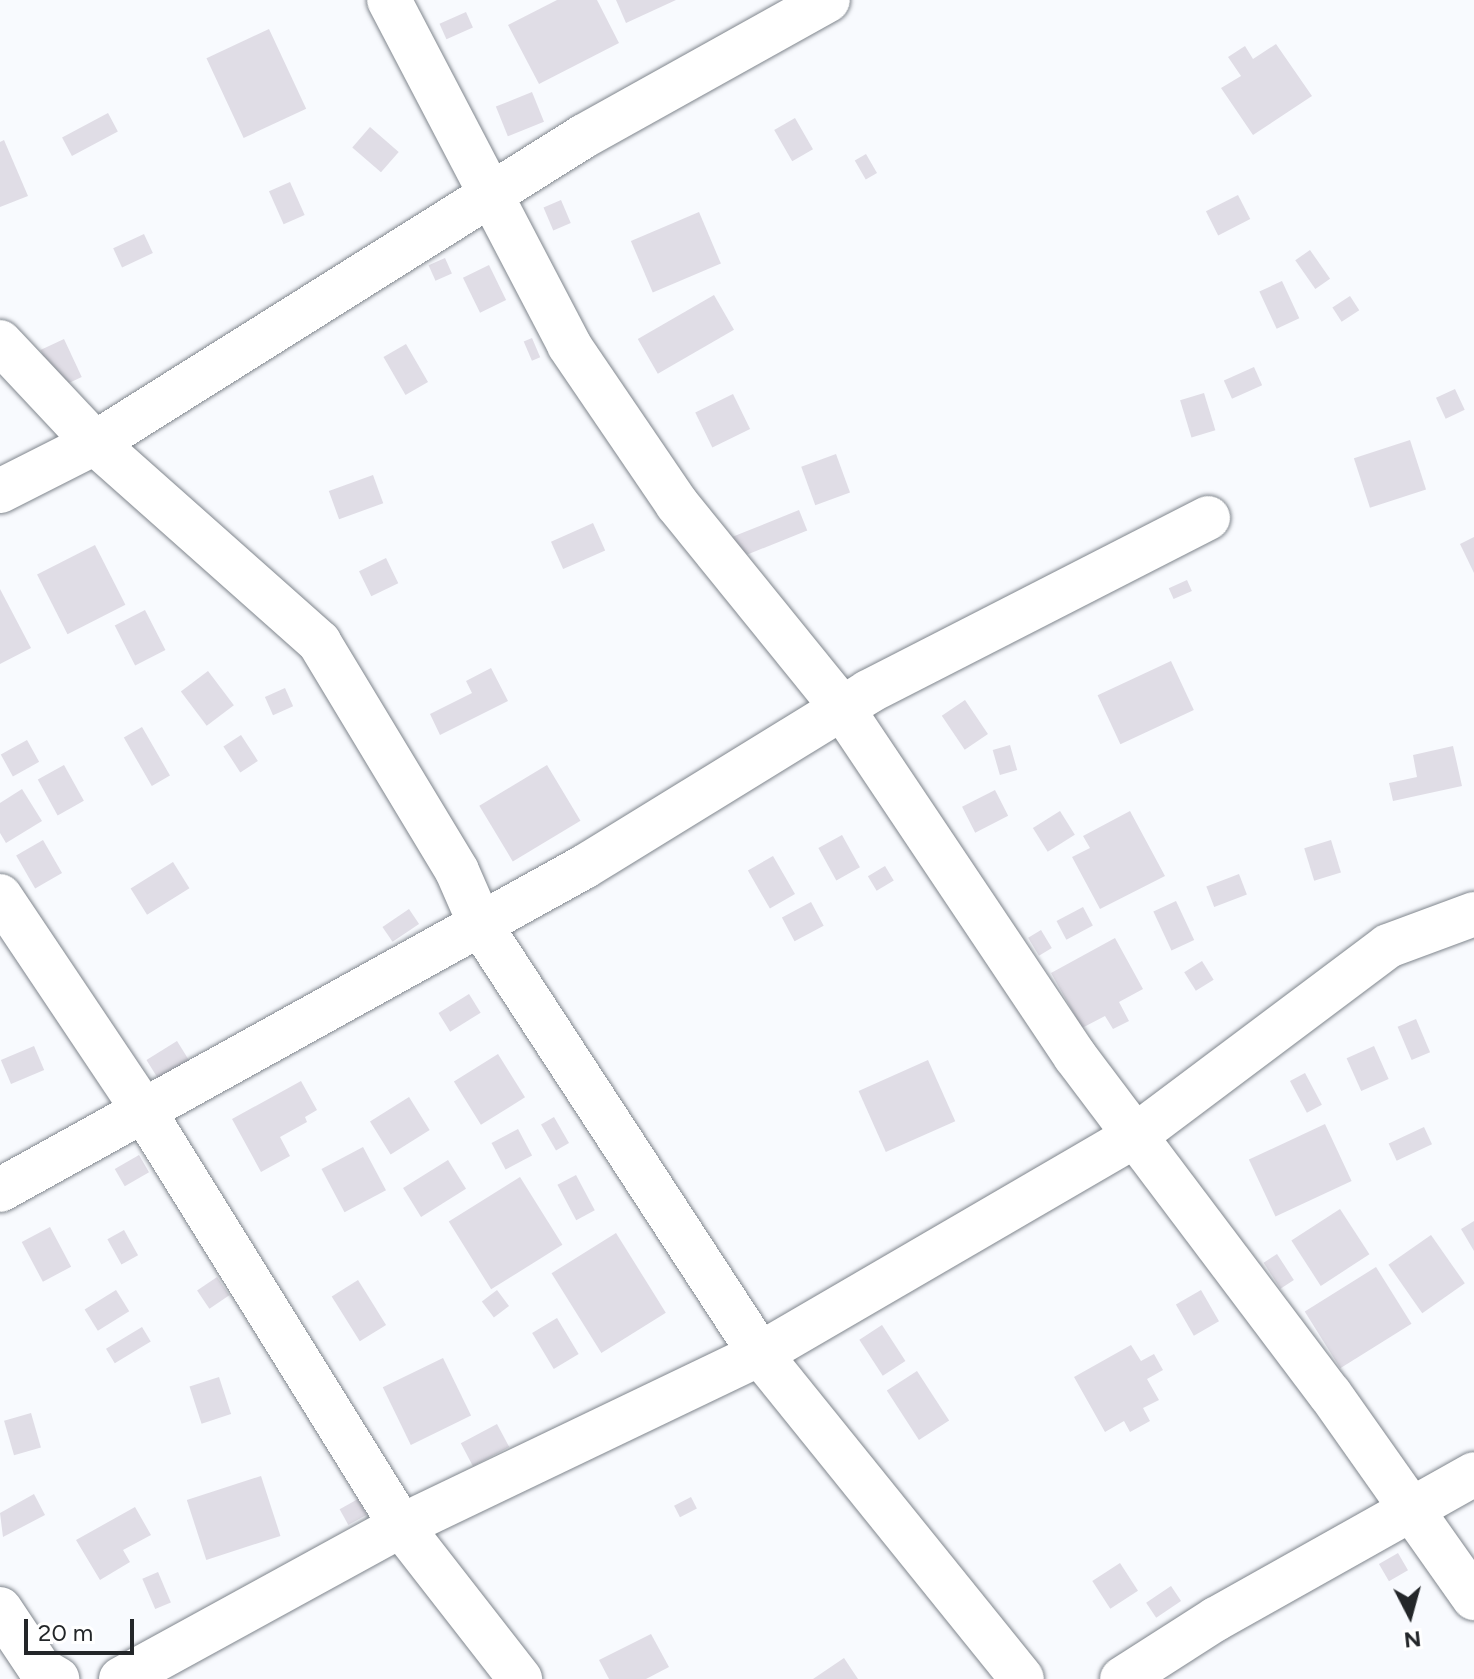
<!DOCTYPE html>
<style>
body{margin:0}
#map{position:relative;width:1474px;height:1679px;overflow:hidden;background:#f8fafe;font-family:Figtree,sans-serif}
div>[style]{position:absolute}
.building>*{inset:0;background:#e0dde6;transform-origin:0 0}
.roads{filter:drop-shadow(0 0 2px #80868d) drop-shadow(0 0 2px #80868d)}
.minor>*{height:44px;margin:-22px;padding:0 22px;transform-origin:22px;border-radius:22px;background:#fff}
span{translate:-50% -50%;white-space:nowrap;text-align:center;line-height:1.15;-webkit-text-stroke:7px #fff;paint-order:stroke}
.north{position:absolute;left:1370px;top:1575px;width:80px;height:80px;-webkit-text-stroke:6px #fff;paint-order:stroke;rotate:174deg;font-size:22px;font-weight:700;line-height:32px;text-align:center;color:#232629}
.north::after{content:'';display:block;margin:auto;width:28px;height:36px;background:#232629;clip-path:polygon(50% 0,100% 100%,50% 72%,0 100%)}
.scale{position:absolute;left:24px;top:1619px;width:110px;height:36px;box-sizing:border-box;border:4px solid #232629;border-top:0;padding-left:10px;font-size:24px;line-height:28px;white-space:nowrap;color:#232629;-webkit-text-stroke:6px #fff;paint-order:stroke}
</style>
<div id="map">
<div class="building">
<div style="clip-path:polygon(557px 0,597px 0,619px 43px,539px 84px,508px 25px)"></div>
<div style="clip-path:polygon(616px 0,676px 0,626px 23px)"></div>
<div style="left:466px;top:12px;width:17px;height:29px;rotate:66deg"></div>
<div style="left:269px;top:29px;width:88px;height:69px;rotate:65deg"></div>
<div style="clip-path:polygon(1276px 44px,1312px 96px,1253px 135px,1221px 88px,1241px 76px,1228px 57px,1245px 46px,1253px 59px)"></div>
<div style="left:532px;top:92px;width:32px;height:39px;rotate:68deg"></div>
<div style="left:108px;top:113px;width:21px;height:52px;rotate:62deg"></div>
<div style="left:795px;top:118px;width:36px;height:24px;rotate:60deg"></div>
<div style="left:370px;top:127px;width:38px;height:27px;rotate:41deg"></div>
<div style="clip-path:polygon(4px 140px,28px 196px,0 207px,0 142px)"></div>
<div style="left:866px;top:154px;width:22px;height:13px;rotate:60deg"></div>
<div style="left:290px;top:182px;width:36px;height:23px;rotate:66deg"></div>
<div style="left:1238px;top:195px;width:27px;height:36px;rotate:63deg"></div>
<div style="left:561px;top:200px;width:25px;height:19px;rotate:67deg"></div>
<div style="left:699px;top:212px;width:56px;height:74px;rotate:67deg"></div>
<div style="left:144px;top:234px;width:21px;height:34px;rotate:65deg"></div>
<div style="left:1310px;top:250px;width:35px;height:18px;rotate:55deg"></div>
<div style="left:445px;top:258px;width:17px;height:18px;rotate:66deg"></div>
<div style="left:489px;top:265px;width:39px;height:29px;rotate:64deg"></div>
<div style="left:1282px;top:281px;width:41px;height:25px;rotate:65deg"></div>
<div style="left:714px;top:295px;width:40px;height:88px;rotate:60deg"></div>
<div style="left:1350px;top:296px;width:17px;height:21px;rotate:57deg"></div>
<div style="left:532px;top:338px;width:21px;height:9px;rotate:67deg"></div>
<div style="left:64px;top:339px;width:42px;height:26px;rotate:65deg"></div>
<div style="left:406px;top:344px;width:44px;height:26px;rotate:60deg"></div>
<div style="left:1254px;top:367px;width:20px;height:33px;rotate:66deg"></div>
<div style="left:1455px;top:389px;width:23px;height:21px;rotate:65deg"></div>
<div style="left:1204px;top:393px;width:39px;height:25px;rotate:73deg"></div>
<div style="left:733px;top:394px;width:39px;height:42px;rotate:64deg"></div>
<div style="left:1410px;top:440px;width:52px;height:59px;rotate:72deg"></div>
<div style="left:836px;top:454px;width:41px;height:37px;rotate:70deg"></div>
<div style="left:373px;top:475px;width:30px;height:47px;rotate:70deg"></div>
<div style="left:799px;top:510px;width:22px;height:73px;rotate:68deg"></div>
<div style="left:593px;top:523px;width:30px;height:46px;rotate:66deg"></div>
<div style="clip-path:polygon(1474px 537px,1474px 573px,1460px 544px)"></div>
<div style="left:95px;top:545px;width:67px;height:65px;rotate:63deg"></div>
<div style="left:386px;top:558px;width:28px;height:30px;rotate:64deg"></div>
<div style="left:1187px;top:580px;width:12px;height:20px;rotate:66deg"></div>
<div style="clip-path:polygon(0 589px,31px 648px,0 664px)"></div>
<div style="left:145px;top:610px;width:45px;height:34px;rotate:63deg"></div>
<div style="left:1171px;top:661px;width:54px;height:81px;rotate:65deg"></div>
<div style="clip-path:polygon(491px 668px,508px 701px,440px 735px,430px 714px,472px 693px,466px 681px)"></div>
<div style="left:208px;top:671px;width:43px;height:34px;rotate:53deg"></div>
<div style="left:285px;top:688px;width:20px;height:22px;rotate:66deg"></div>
<div style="left:965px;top:700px;width:41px;height:28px;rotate:56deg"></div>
<div style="left:142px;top:727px;width:56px;height:21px;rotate:60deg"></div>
<div style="left:241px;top:735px;width:31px;height:21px;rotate:57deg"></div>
<div style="left:27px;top:740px;width:25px;height:30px;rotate:61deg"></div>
<div style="left:1010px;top:745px;width:26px;height:18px;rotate:74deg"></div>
<div style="clip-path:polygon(1453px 746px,1462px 786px,1393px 801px,1389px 783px,1417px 777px,1413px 755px)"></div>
<div style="left:64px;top:765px;width:41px;height:30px;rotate:61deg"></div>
<div style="left:547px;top:765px;width:65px;height:79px;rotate:59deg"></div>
<div style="clip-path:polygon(22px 789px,42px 821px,6px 843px,0 833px,0 803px)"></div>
<div style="left:995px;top:790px;width:29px;height:37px;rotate:63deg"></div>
<div style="left:1060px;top:811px;width:28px;height:32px;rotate:58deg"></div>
<div style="clip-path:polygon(1130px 811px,1165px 876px,1100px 909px,1072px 857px,1090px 848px,1083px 836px)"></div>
<div style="left:842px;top:835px;width:37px;height:27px;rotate:61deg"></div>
<div style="left:43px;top:840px;width:38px;height:31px;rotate:60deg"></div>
<div style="left:1331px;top:840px;width:34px;height:28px;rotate:73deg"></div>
<div style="left:773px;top:856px;width:44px;height:29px;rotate:60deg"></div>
<div style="left:173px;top:862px;width:31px;height:50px;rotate:58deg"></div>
<div style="left:885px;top:866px;width:17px;height:20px;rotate:59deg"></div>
<div style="left:1239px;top:874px;width:22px;height:35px;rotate:69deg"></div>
<div style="left:1176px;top:901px;width:43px;height:25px;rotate:65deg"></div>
<div style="left:811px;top:902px;width:27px;height:33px;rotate:62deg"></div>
<div style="left:1083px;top:907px;width:21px;height:30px;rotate:62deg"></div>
<div style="left:409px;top:909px;width:18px;height:32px;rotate:56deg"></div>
<div style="left:1041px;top:930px;width:21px;height:15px;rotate:59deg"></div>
<div style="clip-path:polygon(1115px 938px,1143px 989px,1119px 1002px,1129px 1021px,1113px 1029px,1105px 1016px,1082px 1028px,1051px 973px)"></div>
<div style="left:1202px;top:961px;width:22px;height:21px;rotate:58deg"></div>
<div style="left:469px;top:994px;width:22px;height:36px;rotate:58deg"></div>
<div style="left:1416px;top:1019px;width:36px;height:20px;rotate:67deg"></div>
<div style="left:177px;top:1041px;width:25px;height:36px;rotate:58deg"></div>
<div style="left:34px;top:1046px;width:26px;height:36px;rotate:67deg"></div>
<div style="left:1374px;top:1046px;width:36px;height:30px;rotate:66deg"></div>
<div style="left:498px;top:1054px;width:51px;height:52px;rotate:58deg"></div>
<div style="left:928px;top:1060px;width:67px;height:76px;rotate:66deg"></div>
<div style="left:1305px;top:1073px;width:36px;height:17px;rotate:62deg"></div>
<div style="clip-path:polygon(301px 1081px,317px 1110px,305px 1117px,307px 1122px,280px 1137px,290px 1156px,261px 1172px,232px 1119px)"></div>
<div style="left:409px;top:1097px;width:39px;height:46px;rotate:58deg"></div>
<div style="left:554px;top:1117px;width:30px;height:15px;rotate:60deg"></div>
<div style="left:1325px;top:1124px;width:63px;height:84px;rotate:65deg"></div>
<div style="left:1424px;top:1127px;width:19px;height:39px;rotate:65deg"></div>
<div style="left:518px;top:1129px;width:30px;height:30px;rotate:62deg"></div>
<div style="left:363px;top:1147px;width:49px;height:47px;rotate:62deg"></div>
<div style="left:139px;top:1155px;width:20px;height:28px;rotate:60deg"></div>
<div style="left:448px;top:1160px;width:34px;height:53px;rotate:58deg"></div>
<div style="left:576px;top:1175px;width:40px;height:21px;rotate:62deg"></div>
<div style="left:520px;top:1177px;width:80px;height:84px;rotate:58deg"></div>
<div style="left:1340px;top:1209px;width:54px;height:58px;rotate:57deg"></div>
<div style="clip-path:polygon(1474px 1221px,1474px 1251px,1461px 1229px)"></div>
<div style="left:50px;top:1227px;width:45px;height:32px;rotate:62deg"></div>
<div style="left:124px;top:1230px;width:29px;height:19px;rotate:61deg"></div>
<div style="left:616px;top:1233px;width:94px;height:76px;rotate:58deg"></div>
<div style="left:1431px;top:1235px;width:59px;height:52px;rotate:55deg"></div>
<div style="left:1277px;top:1254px;width:31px;height:16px;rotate:57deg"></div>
<div style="left:1376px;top:1267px;width:67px;height:84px;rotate:58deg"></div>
<div style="left:217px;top:1277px;width:22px;height:24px;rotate:56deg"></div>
<div style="left:358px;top:1280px;width:53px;height:31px;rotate:58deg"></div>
<div style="left:116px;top:1290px;width:25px;height:37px;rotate:58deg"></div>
<div style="left:497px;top:1290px;width:20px;height:19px;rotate:53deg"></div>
<div style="left:1201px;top:1290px;width:36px;height:29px;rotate:60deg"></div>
<div style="left:557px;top:1318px;width:42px;height:29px;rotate:59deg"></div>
<div style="left:882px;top:1325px;width:43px;height:27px;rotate:57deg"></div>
<div style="left:142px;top:1327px;width:17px;height:42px;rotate:59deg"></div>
<div style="clip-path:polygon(1131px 1345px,1141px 1361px,1154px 1354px,1163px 1370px,1147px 1379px,1159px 1400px,1143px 1408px,1150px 1421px,1130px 1432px,1124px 1421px,1105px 1432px,1074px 1377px)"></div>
<div style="left:443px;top:1358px;width:64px;height:67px;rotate:64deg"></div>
<div style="left:917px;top:1371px;width:59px;height:36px;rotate:57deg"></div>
<div style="left:219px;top:1377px;width:39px;height:31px;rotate:72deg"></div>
<div style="left:31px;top:1413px;width:36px;height:28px;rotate:74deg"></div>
<div style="left:497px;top:1424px;width:26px;height:41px;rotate:62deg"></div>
<div style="left:261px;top:1476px;width:63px;height:78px;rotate:72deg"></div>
<div style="clip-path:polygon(34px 1494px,45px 1515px,3px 1537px,0 1513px)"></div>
<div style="left:691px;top:1497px;width:13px;height:19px;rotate:63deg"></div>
<div style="left:358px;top:1499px;width:18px;height:21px;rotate:61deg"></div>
<div style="clip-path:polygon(135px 1507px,151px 1535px,123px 1550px,130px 1562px,100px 1580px,76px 1540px)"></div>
<div style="left:1398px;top:1553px;width:20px;height:22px;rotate:60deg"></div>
<div style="left:1120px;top:1563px;width:33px;height:33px;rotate:57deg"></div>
<div style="left:158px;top:1572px;width:33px;height:17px;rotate:67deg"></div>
<div style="left:1171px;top:1586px;width:18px;height:30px;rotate:56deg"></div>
<div style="clip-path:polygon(651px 1634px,669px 1667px,646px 1679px,609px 1679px,599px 1660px)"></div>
<div style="clip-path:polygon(844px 1658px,858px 1679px,813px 1679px)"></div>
</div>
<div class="roads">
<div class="minor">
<div style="left:389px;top:0;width:389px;rotate:62.4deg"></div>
<div style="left:569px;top:345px;width:192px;rotate:55.8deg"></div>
<div style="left:677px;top:504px;width:262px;rotate:51deg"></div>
<div style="left:842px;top:708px;width:419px;rotate:56.2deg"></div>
<div style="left:1075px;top:1056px;width:423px;rotate:53deg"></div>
<div style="left:1330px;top:1394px;width:250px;rotate:54.8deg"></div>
<div style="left:0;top:342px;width:139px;rotate:46.8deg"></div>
<div style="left:95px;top:443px;width:300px;rotate:41.6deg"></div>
<div style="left:319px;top:642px;width:267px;rotate:58.9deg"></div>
<div style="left:457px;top:871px;width:60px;rotate:66.4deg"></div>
<div style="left:481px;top:926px;width:511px;rotate:56.9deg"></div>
<div style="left:760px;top:1354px;width:417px;rotate:51.1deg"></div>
<div style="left:0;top:491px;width:106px;rotate:-26.8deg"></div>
<div style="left:95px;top:443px;width:577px;rotate:-32.12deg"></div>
<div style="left:584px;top:136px;width:279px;rotate:-29.1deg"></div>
<div style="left:0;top:896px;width:255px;rotate:56.2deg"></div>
<div style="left:142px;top:1108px;width:492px;rotate:58.2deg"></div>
<div style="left:401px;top:1526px;width:194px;rotate:52.1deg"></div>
<div style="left:0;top:1190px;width:667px;rotate:-28.95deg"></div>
<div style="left:584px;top:867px;width:334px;rotate:-31.6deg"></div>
<div style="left:868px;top:692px;width:382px;rotate:-27.1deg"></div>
<div style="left:0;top:1609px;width:72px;rotate:56.3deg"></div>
<div style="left:40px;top:1669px;width:20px;rotate:30deg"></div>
<div style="left:121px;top:1679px;width:319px;rotate:-28.7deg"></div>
<div style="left:401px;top:1526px;width:398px;rotate:-25.6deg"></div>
<div style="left:760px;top:1354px;width:434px;rotate:-30.2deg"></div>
<div style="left:1135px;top:1136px;width:316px;rotate:-36.9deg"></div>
<div style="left:1388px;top:946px;width:92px;rotate:-20.4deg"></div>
<div style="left:1122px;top:1679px;width:112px;rotate:-32.6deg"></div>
<div style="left:1216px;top:1619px;width:296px;rotate:-29.3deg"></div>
</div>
</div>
<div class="north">N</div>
<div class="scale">20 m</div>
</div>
